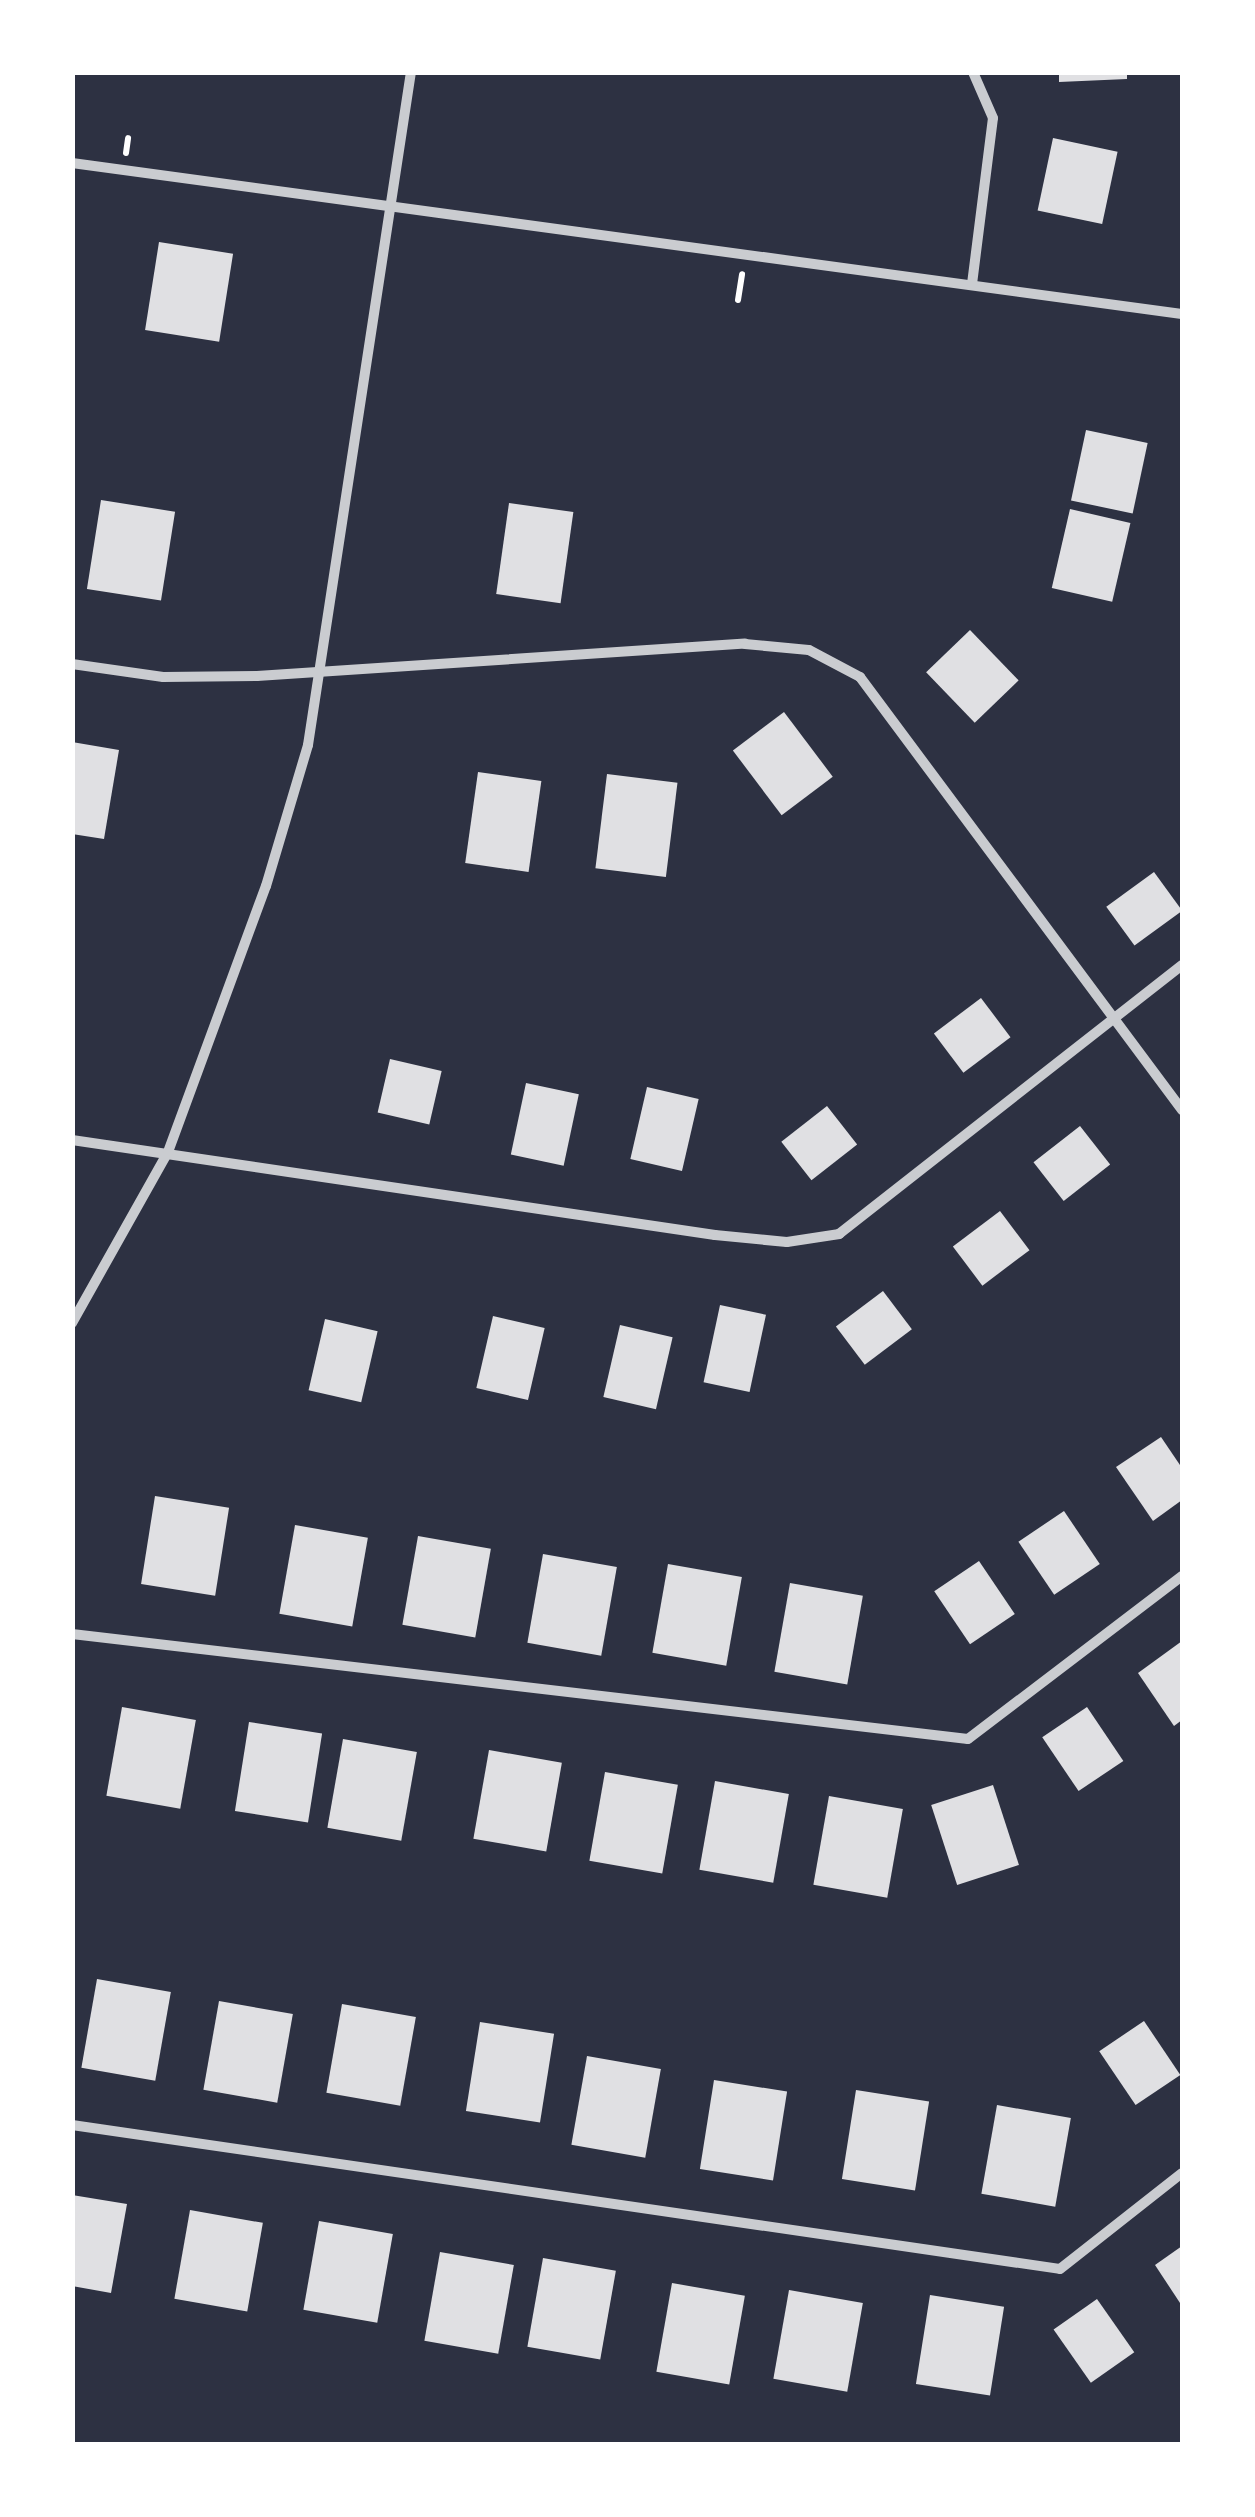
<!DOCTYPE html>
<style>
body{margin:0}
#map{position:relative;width:1255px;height:2517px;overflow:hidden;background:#2d3142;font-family:"Work Sans",sans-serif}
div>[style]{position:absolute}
.building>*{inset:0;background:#e0e0e3;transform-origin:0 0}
.path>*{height:6px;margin:-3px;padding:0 3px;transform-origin:3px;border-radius:3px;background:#fff}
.minor>*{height:10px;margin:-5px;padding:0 5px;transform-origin:5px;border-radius:5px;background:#caccd0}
span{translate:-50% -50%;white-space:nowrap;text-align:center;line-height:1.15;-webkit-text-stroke:8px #fff;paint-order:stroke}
.frame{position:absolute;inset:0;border:75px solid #fff;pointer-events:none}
</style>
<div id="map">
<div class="building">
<div style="clip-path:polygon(1059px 72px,1127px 72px,1127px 79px,1059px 82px)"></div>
<div style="left:1053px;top:138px;width:66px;height:74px;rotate:12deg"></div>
<div style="left:159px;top:242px;width:75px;height:89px;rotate:9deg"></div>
<div style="left:1086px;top:430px;width:63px;height:72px;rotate:12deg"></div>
<div style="left:101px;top:500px;width:75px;height:90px;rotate:9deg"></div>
<div style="left:509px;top:503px;width:65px;height:92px;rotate:8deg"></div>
<div style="left:1070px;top:509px;width:62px;height:81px;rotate:13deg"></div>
<div style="left:970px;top:630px;width:70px;height:61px;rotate:46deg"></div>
<div style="left:784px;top:712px;width:81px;height:64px;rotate:53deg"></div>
<div style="clip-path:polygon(72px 742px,119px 750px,104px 839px,72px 834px)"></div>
<div style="left:478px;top:772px;width:64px;height:92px;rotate:8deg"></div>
<div style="left:607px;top:774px;width:71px;height:95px;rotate:7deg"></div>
<div style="left:1154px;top:872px;width:48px;height:59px;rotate:54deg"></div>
<div style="left:981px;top:998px;width:49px;height:59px;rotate:53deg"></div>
<div style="left:390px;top:1059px;width:53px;height:55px;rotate:13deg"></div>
<div style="left:526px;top:1083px;width:54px;height:73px;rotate:12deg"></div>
<div style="left:647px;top:1087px;width:53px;height:74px;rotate:13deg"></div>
<div style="left:827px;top:1106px;width:49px;height:58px;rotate:52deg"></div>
<div style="left:1080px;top:1126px;width:49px;height:59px;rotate:52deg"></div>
<div style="left:1000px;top:1211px;width:49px;height:59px;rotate:53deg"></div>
<div style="left:883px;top:1291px;width:48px;height:59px;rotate:53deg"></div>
<div style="left:720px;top:1305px;width:47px;height:79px;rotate:12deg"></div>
<div style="left:493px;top:1316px;width:53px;height:74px;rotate:13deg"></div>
<div style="left:325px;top:1319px;width:54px;height:73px;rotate:13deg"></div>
<div style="left:620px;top:1325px;width:54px;height:74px;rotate:13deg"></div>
<div style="clip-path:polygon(1161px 1437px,1182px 1468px,1182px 1500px,1153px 1521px,1116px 1467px)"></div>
<div style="left:155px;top:1496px;width:75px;height:89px;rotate:9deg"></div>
<div style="left:1064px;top:1511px;width:64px;height:55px;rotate:56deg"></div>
<div style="left:295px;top:1525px;width:74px;height:90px;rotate:10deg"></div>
<div style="left:418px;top:1536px;width:74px;height:90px;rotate:10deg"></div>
<div style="left:543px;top:1554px;width:75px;height:90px;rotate:10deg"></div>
<div style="left:979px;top:1561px;width:64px;height:54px;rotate:56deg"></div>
<div style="left:668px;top:1564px;width:75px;height:90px;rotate:10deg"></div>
<div style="left:790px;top:1583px;width:74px;height:90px;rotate:10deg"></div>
<div style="clip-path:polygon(1182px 1641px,1182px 1720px,1174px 1726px,1138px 1673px)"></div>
<div style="left:122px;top:1707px;width:75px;height:90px;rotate:10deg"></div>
<div style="left:1087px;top:1707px;width:65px;height:54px;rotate:56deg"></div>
<div style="left:249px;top:1722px;width:74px;height:90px;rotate:9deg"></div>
<div style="left:343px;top:1739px;width:75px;height:90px;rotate:10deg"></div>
<div style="left:489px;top:1750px;width:74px;height:90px;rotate:10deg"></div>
<div style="left:605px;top:1772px;width:74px;height:90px;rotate:10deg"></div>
<div style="left:715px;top:1781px;width:75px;height:90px;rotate:10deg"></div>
<div style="left:993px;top:1785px;width:84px;height:65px;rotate:72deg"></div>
<div style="left:829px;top:1796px;width:75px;height:90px;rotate:10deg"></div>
<div style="left:97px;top:1979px;width:75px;height:90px;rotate:10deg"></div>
<div style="left:219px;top:2001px;width:75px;height:90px;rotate:10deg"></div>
<div style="left:342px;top:2004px;width:75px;height:90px;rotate:10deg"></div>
<div style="left:1144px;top:2021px;width:65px;height:54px;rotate:56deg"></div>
<div style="left:480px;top:2022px;width:75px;height:90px;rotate:9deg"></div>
<div style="left:587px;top:2056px;width:75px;height:90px;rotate:10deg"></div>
<div style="left:714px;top:2080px;width:74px;height:90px;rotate:9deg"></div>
<div style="left:856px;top:2090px;width:74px;height:90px;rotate:9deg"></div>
<div style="left:997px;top:2105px;width:75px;height:90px;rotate:10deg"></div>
<div style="clip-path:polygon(72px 2195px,127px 2204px,111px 2293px,72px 2286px)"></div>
<div style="left:190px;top:2210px;width:74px;height:90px;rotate:10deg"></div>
<div style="left:319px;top:2221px;width:75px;height:90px;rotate:10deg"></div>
<div style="clip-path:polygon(1182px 2246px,1182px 2306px,1155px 2265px)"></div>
<div style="left:440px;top:2252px;width:75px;height:90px;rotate:10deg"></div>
<div style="left:543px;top:2258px;width:74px;height:90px;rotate:10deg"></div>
<div style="left:672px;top:2283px;width:74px;height:90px;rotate:10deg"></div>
<div style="left:789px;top:2290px;width:75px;height:90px;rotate:10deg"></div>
<div style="left:930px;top:2295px;width:75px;height:90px;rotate:9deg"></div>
<div style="left:1097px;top:2299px;width:65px;height:53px;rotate:55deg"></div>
</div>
<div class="path">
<div style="left:126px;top:153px;width:15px;rotate:-82deg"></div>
<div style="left:738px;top:300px;width:26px;rotate:-81deg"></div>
</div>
<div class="minor">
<div style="left:72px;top:163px;width:1120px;rotate:7.75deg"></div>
<div style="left:972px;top:284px;width:167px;rotate:-82.8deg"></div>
<div style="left:993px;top:118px;width:50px;rotate:-113.5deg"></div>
<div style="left:72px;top:664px;width:92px;rotate:8.1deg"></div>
<div style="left:163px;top:677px;width:94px;rotate:-0.6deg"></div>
<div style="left:257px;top:676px;width:489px;rotate:-3.8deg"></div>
<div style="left:745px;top:644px;width:64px;rotate:5.4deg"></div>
<div style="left:809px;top:650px;width:58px;rotate:27.9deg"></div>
<div style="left:860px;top:677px;width:540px;rotate:53.36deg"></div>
<div style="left:72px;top:1140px;width:650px;rotate:8.4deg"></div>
<div style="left:715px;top:1235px;width:72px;rotate:5.6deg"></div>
<div style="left:787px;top:1242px;width:53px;rotate:-8.7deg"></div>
<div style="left:839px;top:1234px;width:436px;rotate:-38.1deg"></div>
<div style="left:72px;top:1323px;width:196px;rotate:-60.7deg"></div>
<div style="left:168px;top:1152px;width:283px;rotate:-69.8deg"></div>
<div style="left:266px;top:886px;width:147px;rotate:-73.4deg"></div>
<div style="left:308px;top:745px;width:681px;rotate:-81.3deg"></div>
<div style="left:72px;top:1634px;width:902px;rotate:6.68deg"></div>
<div style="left:968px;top:1739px;width:269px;rotate:-37.3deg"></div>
<div style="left:72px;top:2125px;width:998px;rotate:8.29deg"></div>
<div style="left:1060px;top:2269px;width:155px;rotate:-38.2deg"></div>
</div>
<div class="frame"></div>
</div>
